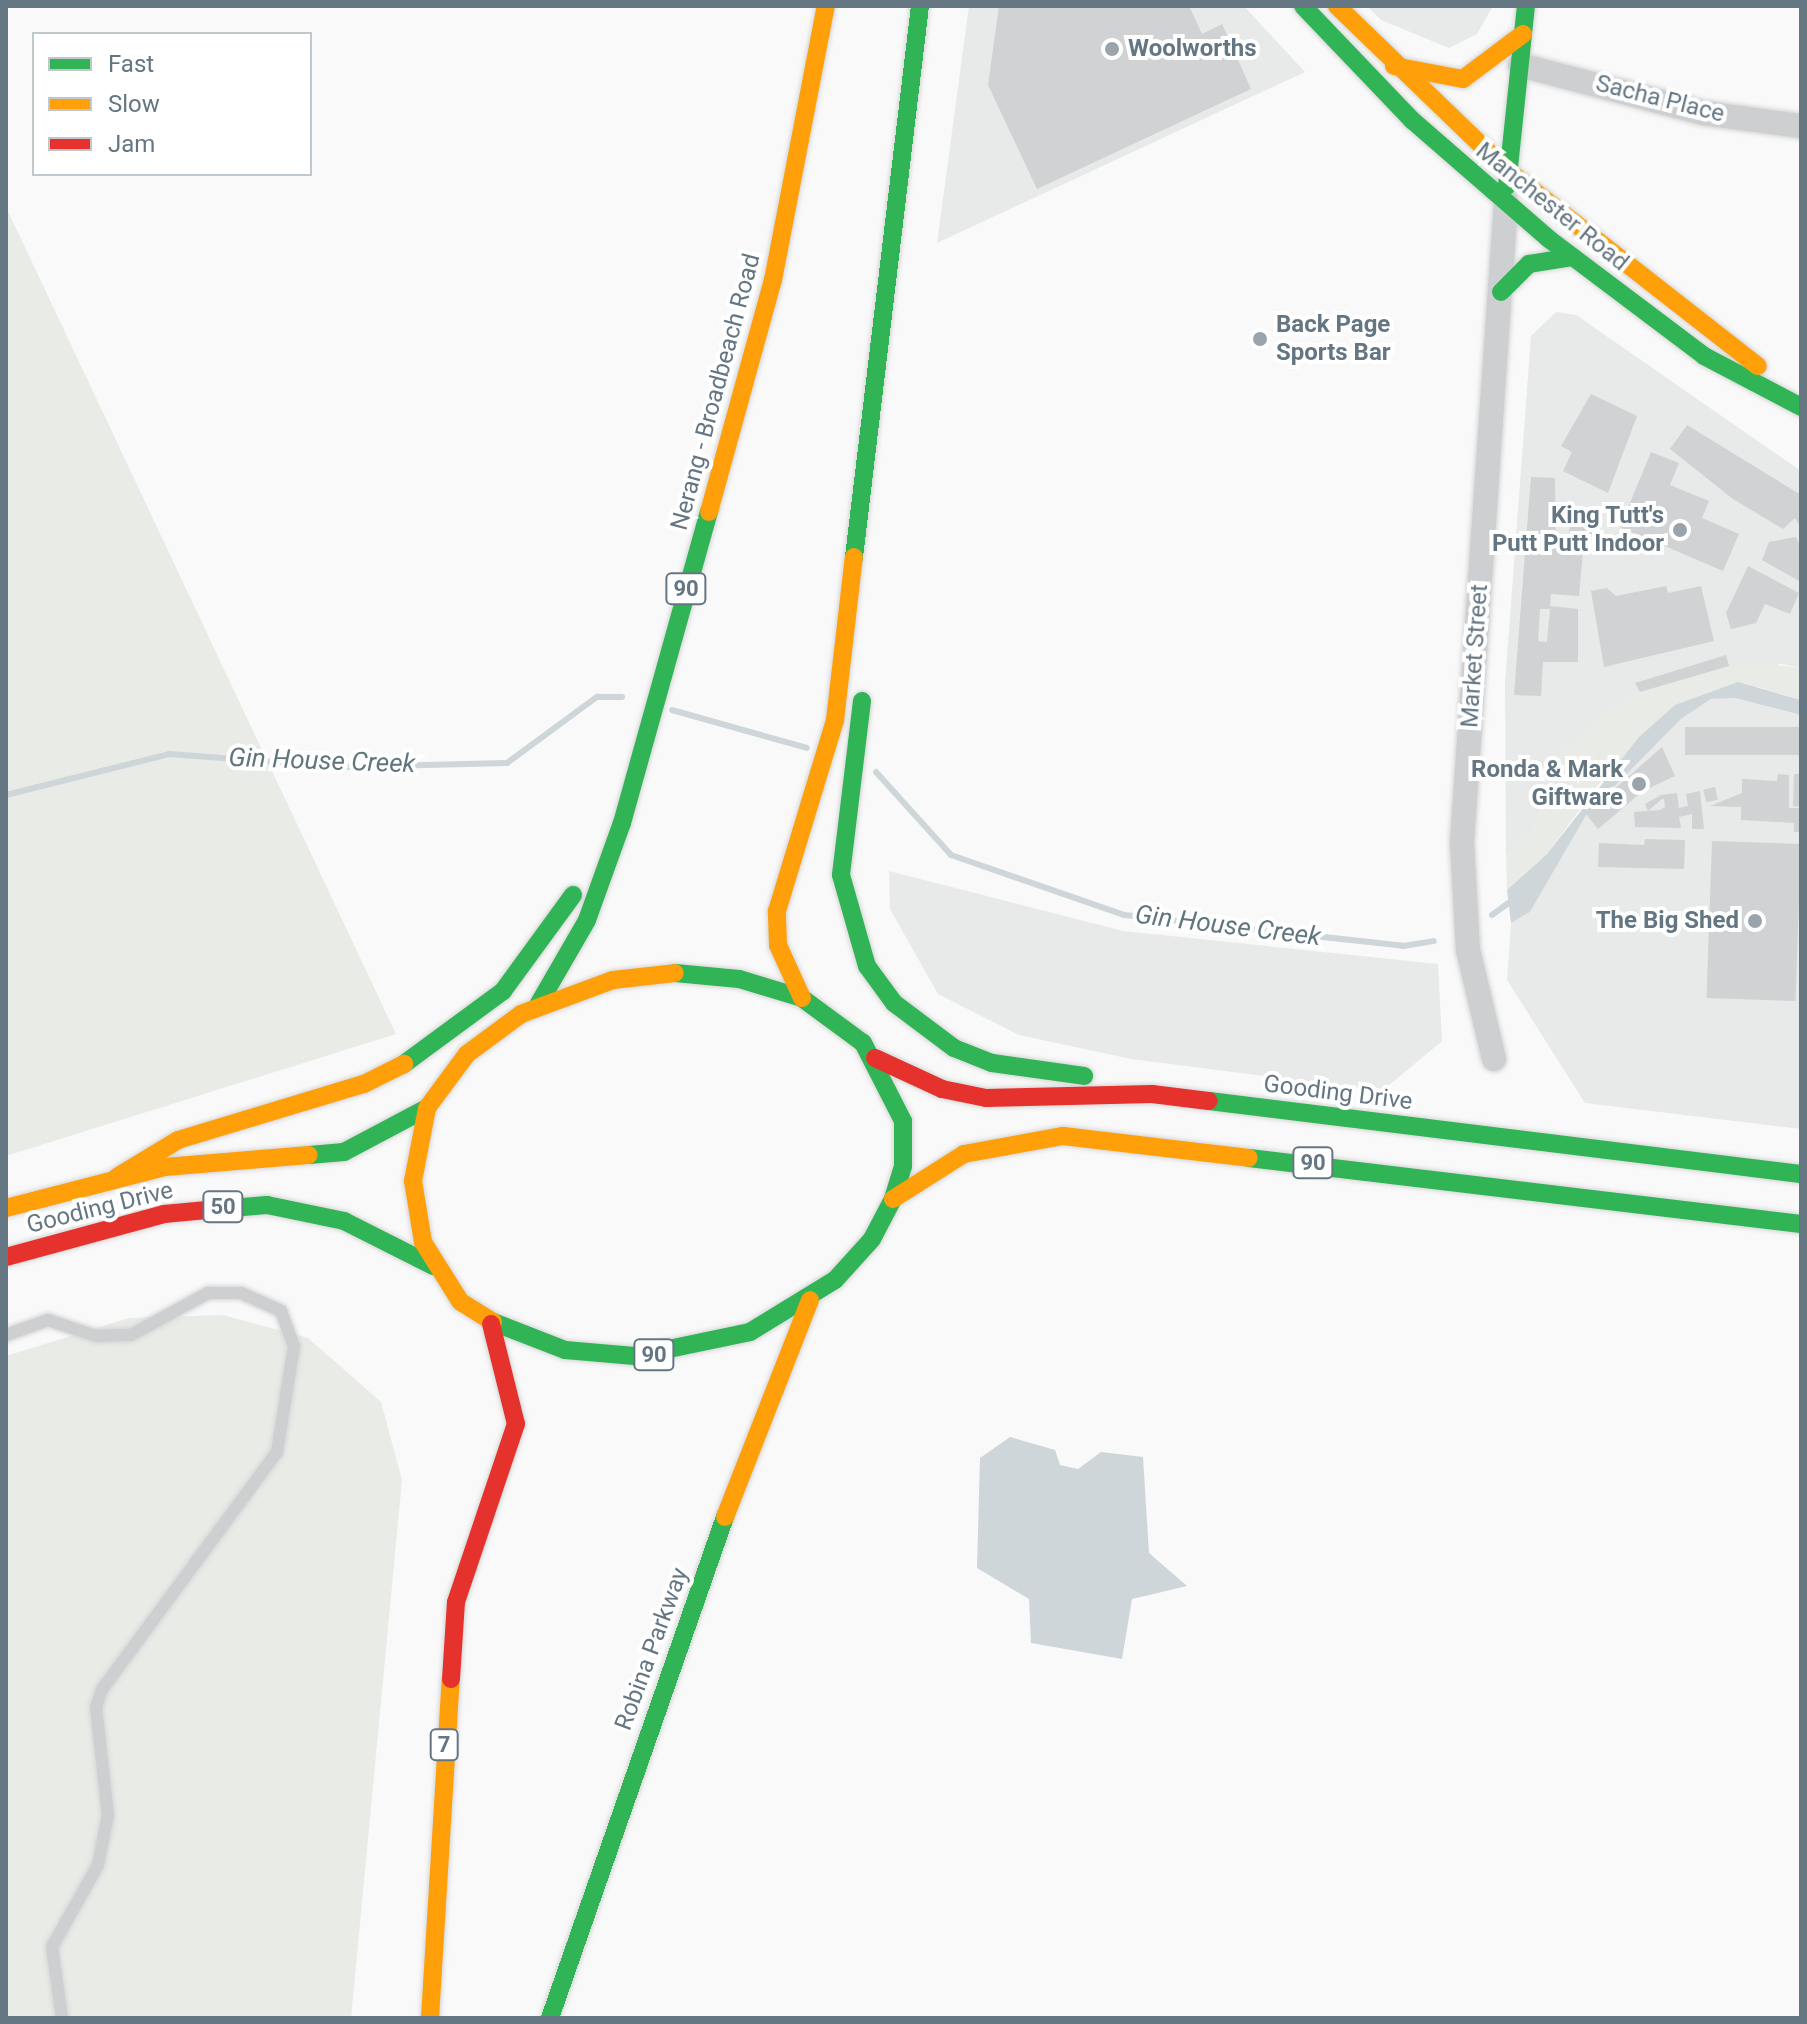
<!DOCTYPE html>
<style>
body{margin:0}
#map{position:relative;width:1807px;height:2024px;overflow:hidden;background:#f9f9f9;font-family:Roboto,sans-serif}
div>[style]{position:absolute}
.built>*{inset:0;background:#e8e9e9}
.green>*{inset:0;background:#e8ebe6}
.water>*{inset:0;background:#ced6d9}
.stream>*{height:6px;margin:-3px;padding:0 3px;transform-origin:3px;border-radius:3px;background:#ced6d9}
.building>*{inset:0;background:#d0d2d3;transform-origin:0 0}
.roads{filter:drop-shadow(0 0 2px #d5d6d7) drop-shadow(0 0 2px #d5d6d7)}
.lane>*{height:12px;margin:-6px;padding:0 6px;transform-origin:6px;border-radius:6px;background:#cecfd0}
.street>*{height:24px;margin:-12px;padding:0 12px;transform-origin:12px;border-radius:12px;background:#cecfd0}
.fast>*{height:18px;margin:-9px;padding:0 9px;transform-origin:9px;border-radius:9px;background:#30b455}
.slow>*{height:18px;margin:-9px;padding:0 9px;transform-origin:9px;border-radius:9px;background:#ff9f0a}
.jam>*{height:18px;margin:-9px;padding:0 9px;transform-origin:9px;border-radius:9px;background:#e5322d}
.dots>*{width:22px;height:22px;translate:-50% -50%;box-sizing:border-box;border:4px solid #fff;border-radius:50%}
span{translate:-50% -50%;white-space:nowrap;text-align:center;line-height:1.15;-webkit-text-stroke:8px #fff;paint-order:stroke}
.shield-label span{padding:2px 6px;background:#fff;border:2px solid;border-radius:6px;-webkit-text-stroke-width:0}
.shield-label{font-size:22px;color:#657683;font-weight:700}
.poi-label{font-size:24px;color:#657683;font-weight:700}
.left{translate:0 -50%;text-align:left}
.right{translate:-100% -50%;text-align:right}
.street-label{font-size:24px;color:#657683}
.water-label{font-size:26px;color:#60757c;font-style:italic}
.frame{position:absolute;inset:0;border:8px solid #657683;pointer-events:none}
.legend{position:absolute;left:32px;top:32px;width:280px;height:144px;box-sizing:border-box;background:#fff;border:2px solid #c1c8cd;margin:0;padding:10px 14px;list-style:none;font-size:24px;color:#657683}
.legend li{display:flex;align-items:center;gap:16px;height:40px}
.legend b{width:40px;border:2px solid #c1c8cd}
</style>
<div id="map">
<div class="built">
<div style="clip-path:polygon(969px 6px,1244px 6px,1305px 72px,937px 243px)"></div>
<div style="clip-path:polygon(1367px 6px,1493px 6px,1477px 34px,1449px 48px,1381px 20px)"></div>
<div style="clip-path:polygon(1556px 312px,1576px 315px,1801px 471px,1801px 668px,1781px 664px,1613px 706px,1545px 796px,1531px 833px,1506px 855px,1505px 684px,1531px 336px)"></div>
<div style="clip-path:polygon(1735px 698px,1801px 715px,1801px 1129px,1585px 1103px,1507px 980px,1511px 923px,1530px 912px,1586px 814px,1681px 719px,1711px 699px)"></div>
<div style="clip-path:polygon(889px 871px,1123px 931px,1438px 964px,1442px 1041px,1382px 1091px,1131px 1059px,1019px 1035px,938px 994px,890px 909px)"></div>
</div>
<div class="green">
<div style="clip-path:polygon(6px 207px,396px 1034px,6px 1156px)"></div>
<div style="clip-path:polygon(1752px 662px,1801px 668px,1801px 700px,1758px 687px,1675px 705px,1597px 786px,1547px 854px,1507px 890px,1506px 855px,1531px 833px,1558px 756px,1613px 706px,1655px 684px)"></div>
<div style="clip-path:polygon(223px 1315px,308px 1338px,381px 1402px,402px 1480px,351px 2018px,6px 2018px,6px 1356px,129px 1318px)"></div>
</div>
<div class="water">
<div style="clip-path:polygon(1738px 682px,1801px 700px,1801px 715px,1735px 698px,1711px 699px,1681px 719px,1586px 815px,1530px 912px,1511px 923px,1507px 890px,1547px 854px,1639px 737px,1675px 705px)"></div>
<div style="clip-path:polygon(1010px 1437px,1055px 1450px,1060px 1465px,1078px 1469px,1101px 1452px,1143px 1457px,1149px 1553px,1187px 1586px,1132px 1599px,1122px 1659px,1031px 1643px,1029px 1599px,977px 1568px,980px 1458px)"></div>
</div>
<div class="stream">
<div style="left:672px;top:710px;width:140px;rotate:15.7deg"></div>
<div style="left:876px;top:772px;width:112px;rotate:47.9deg"></div>
<div style="left:951px;top:855px;width:183px;rotate:19.1deg"></div>
<div style="left:1124px;top:915px;width:281px;rotate:6.3deg"></div>
<div style="left:1403px;top:946px;width:31px;rotate:-9deg"></div>
<div style="left:6px;top:795px;width:168px;rotate:-14.1deg"></div>
<div style="left:169px;top:754px;width:174px;rotate:4.3deg"></div>
<div style="left:343px;top:767px;width:164px;rotate:-1.4deg"></div>
<div style="left:507px;top:763px;width:112px;rotate:-36.3deg"></div>
<div style="left:597px;top:697px;width:25px"></div>
<div style="left:1492px;top:915px;width:29px;rotate:-36deg"></div>
</div>
<div class="building">
<div style="clip-path:polygon(999px 6px,1189px 6px,1202px 34px,1222px 24px,1251px 89px,1037px 189px,988px 85px)"></div>
<div style="clip-path:polygon(1591px 394px,1637px 416px,1608px 493px,1563px 471px,1572px 452px,1561px 446px)"></div>
<div style="clip-path:polygon(1687px 425px,1801px 495px,1801px 528px,1795px 518px,1783px 529px,1733px 499px,1670px 449px)"></div>
<div style="clip-path:polygon(1651px 452px,1679px 463px,1670px 485px,1709px 501px,1702px 518px,1739px 534px,1723px 571px,1620px 527px)"></div>
<div style="clip-path:polygon(evenodd,1531px 477px,1555px 478px,1556px 548px,1583px 550px,1579px 596px,1551px 594px,1550px 606px,1578px 609px,1578px 662px,1543px 662px,1541px 696px,1514px 695px,1531px 477px,1540px 609px,1550px 609px,1547px 642px,1538px 641px,1540px 609px)"></div>
<div style="left:1575px;top:507px;width:29px;height:26px;rotate:14deg"></div>
<div style="clip-path:polygon(1796px 537px,1801px 548px,1801px 582px,1762px 560px,1769px 542px)"></div>
<div style="clip-path:polygon(1748px 566px,1799px 593px,1790px 614px,1765px 604px,1756px 623px,1731px 629px,1726px 613px)"></div>
<div style="clip-path:polygon(1666px 586px,1668px 593px,1701px 586px,1714px 641px,1604px 667px,1591px 591px,1607px 588px,1616px 596px)"></div>
<div style="clip-path:polygon(1726px 655px,1729px 666px,1640px 692px,1635px 683px)"></div>
<div style="left:1801px;top:727px;width:28px;height:116px;rotate:90deg"></div>
<div style="clip-path:polygon(1662px 747px,1675px 776px,1643px 791px,1598px 829px,1586px 814px)"></div>
<div style="clip-path:polygon(1778px 774px,1789px 775px,1789px 808px,1801px 808px,1801px 832px,1794px 832px,1794px 823px,1741px 820px,1741px 807px,1710px 806px,1742px 793px,1742px 779px,1777px 781px)"></div>
<div style="clip-path:polygon(1794px 774px,1801px 774px,1801px 807px,1793px 806px)"></div>
<div style="left:1715px;top:787px;width:13px;height:12px;rotate:77deg"></div>
<div style="clip-path:polygon(1700px 791px,1704px 829px,1692px 829px,1692px 814px,1679px 817px,1681px 828px,1635px 827px,1634px 812px,1660px 810px,1665px 807px,1664px 799px,1662px 799px,1648px 811px,1645px 804px,1661px 795px,1677px 793px,1679px 808px,1688px 806px,1686px 794px)"></div>
<div style="clip-path:polygon(1645px 839px,1685px 840px,1684px 869px,1598px 867px,1599px 843px,1644px 845px)"></div>
<div style="left:1712px;top:841px;width:89px;height:157px;rotate:2deg"></div>
</div>
<div class="roads">
<div class="lane">
<div style="left:6px;top:1335px;width:45px;rotate:-19.7deg"></div>
<div style="left:48px;top:1320px;width:51px;rotate:18.4deg"></div>
<div style="left:96px;top:1336px;width:35px;rotate:-2deg"></div>
<div style="left:131px;top:1335px;width:88px;rotate:-28.6deg"></div>
<div style="left:208px;top:1293px;width:33px"></div>
<div style="left:241px;top:1293px;width:44px;rotate:24.2deg"></div>
<div style="left:281px;top:1311px;width:37px;rotate:70deg"></div>
<div style="left:294px;top:1346px;width:107px;rotate:99.1deg"></div>
<div style="left:277px;top:1452px;width:295px;rotate:126.4deg"></div>
<div style="left:102px;top:1689px;width:19px;rotate:108deg"></div>
<div style="left:96px;top:1707px;width:109px;rotate:83.7deg"></div>
<div style="left:108px;top:1815px;width:51px;rotate:101.3deg"></div>
<div style="left:98px;top:1865px;width:94px;rotate:119.3deg"></div>
<div style="left:52px;top:1947px;width:72px;rotate:82deg"></div>
</div>
<div class="street">
<div style="left:1520px;top:65px;width:189px;rotate:14.7deg"></div>
<div style="left:1703px;top:113px;width:99px;rotate:7.6deg"></div>
<div style="left:1494px;top:1059px;width:112px;rotate:-103.4deg"></div>
<div style="left:1468px;top:950px;width:108px;rotate:-93.2deg"></div>
<div style="left:1462px;top:842px;width:642px;rotate:-86.07deg"></div>
</div>
<div class="fast">
<div style="left:1303px;top:6px;width:158px;rotate:46.3deg"></div>
<div style="left:1412px;top:120px;width:181px;rotate:41deg"></div>
<div style="left:1549px;top:239px;width:194px;rotate:37deg"></div>
<div style="left:1704px;top:356px;width:110px;rotate:27.7deg"></div>
<div style="left:1507px;top:186px;width:181px;rotate:-84deg"></div>
<div style="left:1501px;top:292px;width:40px;rotate:-45deg"></div>
<div style="left:1529px;top:264px;width:44px;rotate:-9.2deg"></div>
<div style="left:854px;top:557px;width:555px;rotate:-83.17deg"></div>
<div style="left:862px;top:701px;width:175px;rotate:96.9deg"></div>
<div style="left:841px;top:875px;width:95px;rotate:74.1deg"></div>
<div style="left:867px;top:966px;width:46px;rotate:53.9deg"></div>
<div style="left:894px;top:1003px;width:75px;rotate:36.9deg"></div>
<div style="left:954px;top:1048px;width:41px;rotate:21.5deg"></div>
<div style="left:992px;top:1063px;width:93px;rotate:8deg"></div>
<div style="left:538px;top:1005px;width:98px;rotate:-60deg"></div>
<div style="left:587px;top:920px;width:103px;rotate:-70.2deg"></div>
<div style="left:622px;top:823px;width:323px;rotate:-74.4deg"></div>
<div style="left:404px;top:1064px;width:123px;rotate:-36.4deg"></div>
<div style="left:503px;top:991px;width:119px;rotate:-53.9deg"></div>
<div style="left:1209px;top:1101px;width:596px;rotate:7.03deg"></div>
<div style="left:309px;top:1155px;width:35px;rotate:-5deg"></div>
<div style="left:344px;top:1152px;width:94px;rotate:-27.9deg"></div>
<div style="left:1249px;top:1158px;width:556px;rotate:6.82deg"></div>
<div style="left:207px;top:1210px;width:60px;rotate:-4.8deg"></div>
<div style="left:267px;top:1205px;width:79px;rotate:11.7deg"></div>
<div style="left:344px;top:1221px;width:100px;rotate:26.8deg"></div>
<div style="left:493px;top:1322px;width:77px;rotate:21.3deg"></div>
<div style="left:565px;top:1350px;width:70px;rotate:4.9deg"></div>
<div style="left:635px;top:1356px;width:117px;rotate:-11.8deg"></div>
<div style="left:750px;top:1332px;width:100px;rotate:-31.5deg"></div>
<div style="left:835px;top:1280px;width:55px;rotate:-47.9deg"></div>
<div style="left:872px;top:1239px;width:45px;rotate:-62.3deg"></div>
<div style="left:893px;top:1199px;width:34px;rotate:-73deg"></div>
<div style="left:903px;top:1166px;width:45px;rotate:-90deg"></div>
<div style="left:903px;top:1121px;width:88px;rotate:-117.1deg"></div>
<div style="left:863px;top:1043px;width:76px;rotate:-143.6deg"></div>
<div style="left:802px;top:998px;width:66px;rotate:-163.2deg"></div>
<div style="left:739px;top:979px;width:64px;rotate:-174.6deg"></div>
<div style="left:550px;top:2018px;width:531px;rotate:-70.75deg"></div>
</div>
<div class="slow">
<div style="left:1337px;top:6px;width:238px;rotate:44deg"></div>
<div style="left:1508px;top:171px;width:317px;rotate:38deg"></div>
<div style="left:1394px;top:66px;width:70px;rotate:10.7deg"></div>
<div style="left:1463px;top:79px;width:75px;rotate:-36.9deg"></div>
<div style="left:709px;top:512px;width:241px;rotate:-74.6deg"></div>
<div style="left:773px;top:280px;width:279px;rotate:-79.1deg"></div>
<div style="left:802px;top:998px;width:58px;rotate:-114.4deg"></div>
<div style="left:778px;top:945px;width:34px;rotate:-92deg"></div>
<div style="left:777px;top:911px;width:200px;rotate:-73.1deg"></div>
<div style="left:835px;top:720px;width:164px;rotate:-83.4deg"></div>
<div style="left:117px;top:1177px;width:71px;rotate:-31.2deg"></div>
<div style="left:178px;top:1140px;width:194px;rotate:-16.8deg"></div>
<div style="left:364px;top:1084px;width:45px;rotate:-26.6deg"></div>
<div style="left:893px;top:1199px;width:84px;rotate:-32.4deg"></div>
<div style="left:964px;top:1154px;width:101px;rotate:-10.3deg"></div>
<div style="left:1063px;top:1136px;width:187px;rotate:6.7deg"></div>
<div style="left:6px;top:1208px;width:164px;rotate:-14.5deg"></div>
<div style="left:165px;top:1167px;width:144px;rotate:-4.8deg"></div>
<div style="left:493px;top:1322px;width:39px;rotate:-148deg"></div>
<div style="left:460px;top:1301px;width:70px;rotate:-122.1deg"></div>
<div style="left:423px;top:1242px;width:62px;rotate:-99.3deg"></div>
<div style="left:413px;top:1181px;width:74px;rotate:-79.1deg"></div>
<div style="left:427px;top:1108px;width:67px;rotate:-53.5deg"></div>
<div style="left:467px;top:1054px;width:67px;rotate:-36.5deg"></div>
<div style="left:521px;top:1014px;width:98px;rotate:-20.3deg"></div>
<div style="left:613px;top:980px;width:62px;rotate:-6.4deg"></div>
<div style="left:725px;top:1517px;width:233px;rotate:-68.6deg"></div>
<div style="left:430px;top:2018px;width:340px;rotate:-86.5deg"></div>
</div>
<div class="jam">
<div style="left:875px;top:1058px;width:74px;rotate:24.8deg"></div>
<div style="left:942px;top:1089px;width:45px;rotate:11.6deg"></div>
<div style="left:986px;top:1098px;width:166px;rotate:-1.4deg"></div>
<div style="left:1152px;top:1094px;width:57px;rotate:7deg"></div>
<div style="left:6px;top:1257px;width:164px;rotate:-15.2deg"></div>
<div style="left:164px;top:1214px;width:43px;rotate:-5.3deg"></div>
<div style="left:451px;top:1679px;width:77px;rotate:-86.3deg"></div>
<div style="left:456px;top:1602px;width:188px;rotate:-71.4deg"></div>
<div style="left:516px;top:1424px;width:103px;rotate:-104deg"></div>
</div>
</div>
<div class="dots">
<div style="left:1112px;top:49px;background:#99a4ac"></div>
<div style="left:1260px;top:339px;background:#99a4ac"></div>
<div style="left:1680px;top:530px;background:#99a4ac"></div>
<div style="left:1639px;top:784px;background:#99a4ac"></div>
<div style="left:1755px;top:921px;background:#99a4ac"></div>
</div>
<div class="shield-label">
<span style="left:686px;top:589px">90</span>
<span style="left:1313px;top:1163px">90</span>
<span style="left:223px;top:1207px">50</span>
<span style="left:654px;top:1355px">90</span>
<span style="left:444px;top:1745px">7</span>
</div>
<div class="poi-label">
<span class="left" style="left:1128px;top:49px">Woolworths</span>
<span class="left" style="left:1276px;top:339px">Back Page<br>Sports Bar</span>
<span class="right" style="left:1664px;top:530px">King Tutt's<br>Putt Putt Indoor</span>
<span class="right" style="left:1623px;top:784px">Ronda &amp; Mark<br>Giftware</span>
<span class="right" style="left:1739px;top:921px">The Big Shed</span>
</div>
<div class="street-label">
<span style="left:1660px;top:99px;rotate:14deg">Sacha Place</span>
<span style="left:1552px;top:207px;rotate:39deg">Manchester Road</span>
<span style="left:716px;top:392px;rotate:-75deg">Nerang - Broadbeach Road</span>
<span style="left:1475px;top:656px;rotate:-86deg">Market Street</span>
<span style="left:1338px;top:1093px;rotate:7deg">Gooding Drive</span>
<span style="left:100px;top:1208px;rotate:-14deg">Gooding Drive</span>
<span style="left:652px;top:1649px;rotate:-70deg">Robina Parkway</span>
</div>
<div class="water-label">
<span style="left:322px;top:761px;rotate:2deg">Gin House Creek</span>
<span style="left:1228px;top:926px;rotate:7deg">Gin House Creek</span>
</div>
<div class="frame"></div>
<ul class="legend">
<li><b style="height:10px;background:#30b455"></b>Fast</li>
<li><b style="height:10px;background:#ff9f0a"></b>Slow</li>
<li><b style="height:10px;background:#e5322d"></b>Jam</li>
</ul>
</div>
